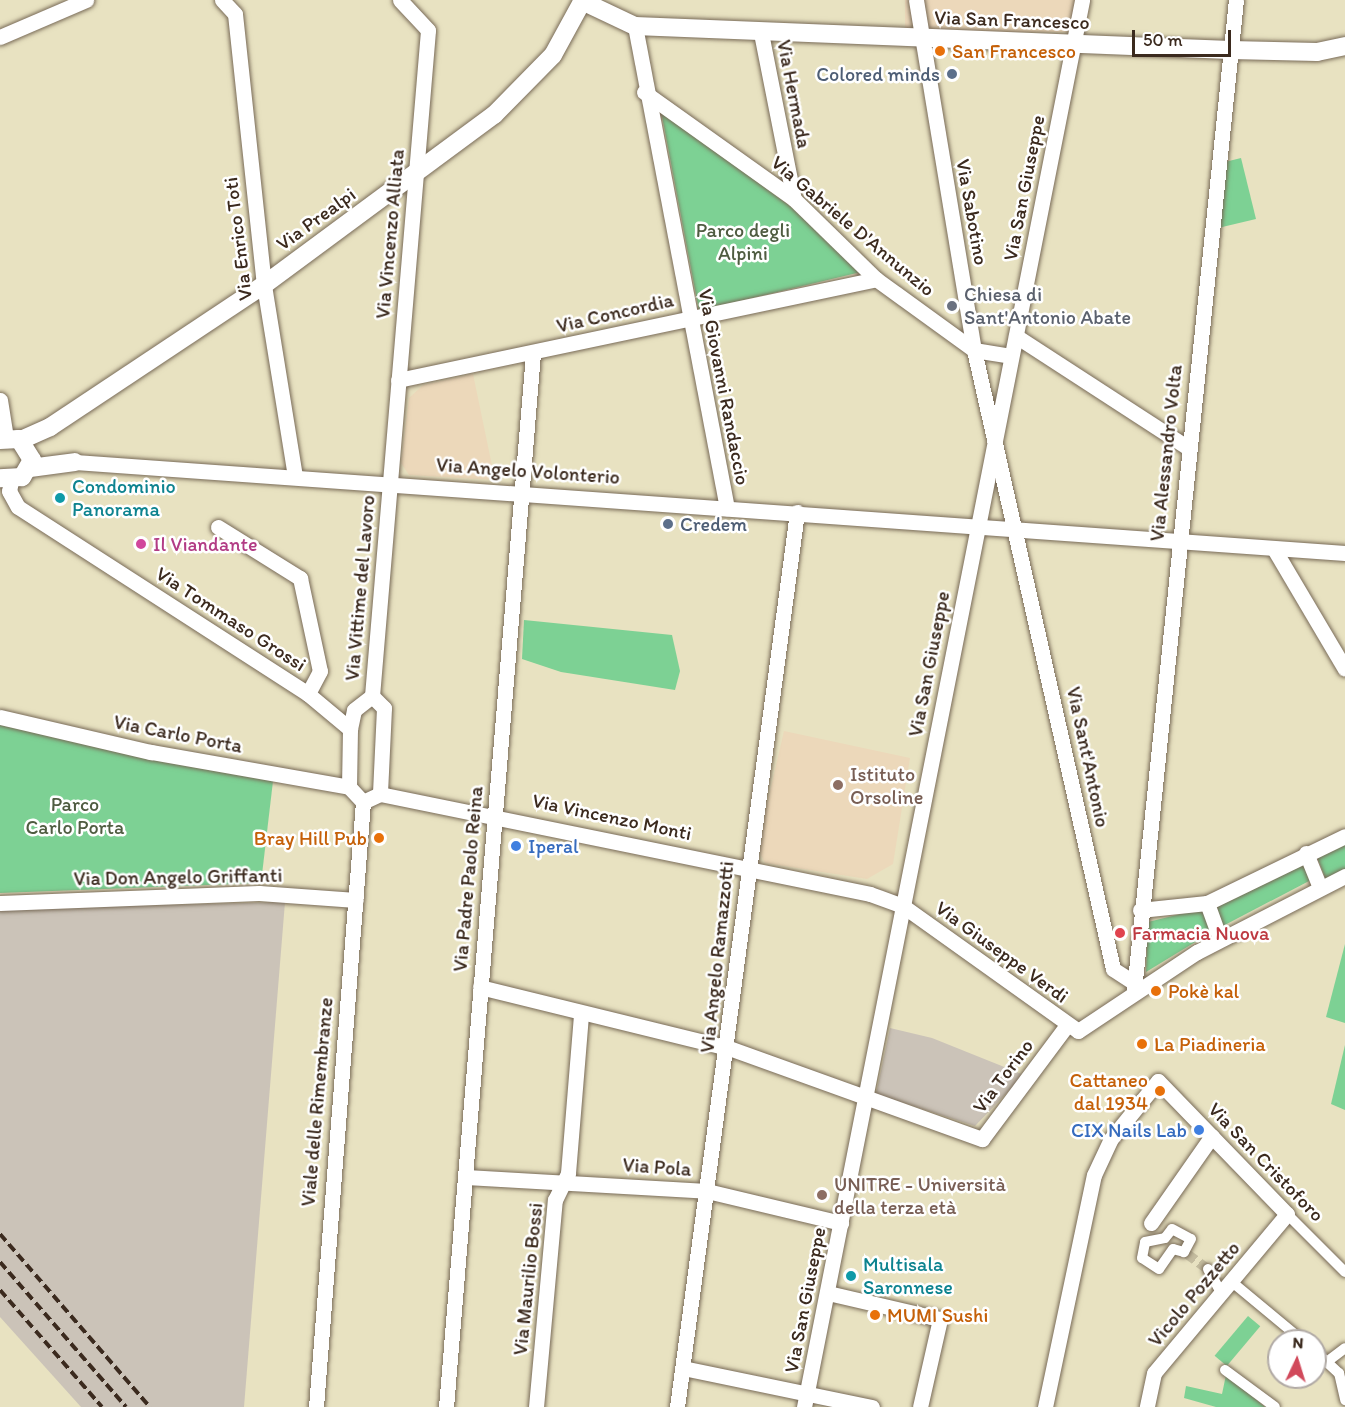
<!DOCTYPE html>
<meta charset="utf-8">
<style>
body{margin:0}
#map{position:relative;width:1345px;height:1407px;overflow:hidden;background:#e8e2c1;font-family:Itim,sans-serif}
div>[style]{position:absolute}
.built>*{inset:0;background:#ecd8ba;transform-origin:0 0}
.industrial>*{inset:0;background:#cbc3b8}
.green>*{inset:0;background:#7dd194;transform-origin:0 0}
.pedestrian-tunnel>*{height:10px;margin-top:-5px;transform-origin:0;background:repeating-linear-gradient(90deg,#c5bda0 0 10px,transparent 0 15px)}
.roads{filter:drop-shadow(0 0 2px #786a57) drop-shadow(0 0 2px #786a57)}
.pedestrian>*{height:10px;margin:-5px;padding:0 5px;transform-origin:5px;border-radius:5px;background:#fff}
.minor>*{height:15px;margin:-7.5px;padding:0 7.5px;transform-origin:7.5px;border-radius:7.5px;background:#fff}
.tertiary>*{height:18px;margin:-9px;padding:0 9px;transform-origin:9px;border-radius:9px;background:#fff}
.rail>*{height:4px;margin-top:-2px;transform-origin:0;background:repeating-linear-gradient(90deg,#3b2a1e 0 9px,transparent 0 13.5px)}
.dots>*{width:16px;height:16px;translate:-50% -50%;box-sizing:border-box;border:3px solid #fff;border-radius:50%}
span{translate:-50% -50%;white-space:nowrap;text-align:center;line-height:1.15;-webkit-text-stroke:5px #fff;paint-order:stroke}
.street-label{font-size:20px;color:#3b2a1e}
.food-label{font-size:20px;color:#c56008}
.left{translate:0 -50%;text-align:left}
.right{translate:-100% -50%;text-align:right}
.service-label{font-size:20px;color:#4e5e75}
.park-label{font-size:20px;color:#4f5c41}
.worship-label{font-size:20px;color:#5b616d}
.culture-label{font-size:20px;color:#0d838f}
.hotel-label{font-size:20px;color:#b23c85}
.education-label{font-size:20px;color:#785e54}
.shop-label{font-size:20px;color:#366cbe}
.health-label{font-size:20px;color:#be3a42}
.north{position:absolute;left:1267px;top:1329px;width:60px;height:60px;box-sizing:border-box;background:#fff;border:2px solid #b1aaa5;border-radius:50%;rotate:4deg;font-size:16px;font-weight:700;line-height:24px;text-align:center;color:#3b2a1e}
.north::after{content:'';display:block;margin:auto;width:21px;height:27px;background:#d1495b;clip-path:polygon(50% 0,100% 100%,50% 72%,0 100%)}
.scale{position:absolute;left:1132px;top:30px;width:99px;height:27px;box-sizing:border-box;border:3px solid #3b2a1e;border-top:0;padding-left:8px;font-size:18px;line-height:21px;white-space:nowrap;color:#3b2a1e;-webkit-text-stroke:4px #fff;paint-order:stroke}
</style>
<div id="map">
<div class="built">
<div style="left:905px;top:0;width:171px;height:32px"></div>
<div style="clip-path:polygon(473px 374px,495px 480px,409px 475px,401px 463px,409px 398px,423px 385px)"></div>
<div style="clip-path:polygon(784px 731px,910px 758px,893px 864px,867px 879px,765px 863px,760px 853px,765px 813px)"></div>
</div>
<div class="industrial">
<div style="clip-path:polygon(285px 902px,244px 1407px,81px 1407px,0 1317px,0 909px)"></div>
<div style="clip-path:polygon(890px 1028px,932px 1038px,1024px 1075px,975px 1126px,876px 1094px)"></div>
</div>
<div class="green">
<div style="clip-path:polygon(661px 111px,790px 206px,861px 272px,699px 311px)"></div>
<div style="clip-path:polygon(1241px 158px,1256px 219px,1218px 228px,1225px 162px)"></div>
<div style="clip-path:polygon(524px 620px,672px 635px,680px 671px,675px 690px,561px 672px,522px 659px)"></div>
<div style="clip-path:polygon(0 725px,273px 781px,261px 883px,0 893px)"></div>
<div style="clip-path:polygon(1345px 844px,1345px 872px,1326px 880px,1317px 857px)"></div>
<div style="clip-path:polygon(1303px 862px,1311px 880px,1221px 927px,1213px 906px)"></div>
<div style="clip-path:polygon(1205px 908px,1215px 930px,1146px 972px,1148px 922px)"></div>
<div style="clip-path:polygon(1345px 944px,1345px 1023px,1326px 1017px)"></div>
<div style="clip-path:polygon(1345px 1045px,1345px 1110px,1331px 1104px)"></div>
<div style="left:1248px;top:1316px;width:16px;height:52px;rotate:40deg"></div>
<div style="clip-path:polygon(1226px 1375px,1265px 1407px,1216px 1407px,1184px 1398px,1186px 1386px,1222px 1394px)"></div>
</div>
<div class="pedestrian-tunnel">
<div style="left:1187px;top:1254px;width:26px;rotate:36deg"></div>
</div>
<div class="roads">
<div class="pedestrian">
<div style="left:1287px;top:1214px;width:82px;rotate:45deg"></div>
<div style="left:1172px;top:1229px;width:21px;rotate:28deg"></div>
<div style="left:1191px;top:1239px;width:15px;rotate:118deg"></div>
<div style="left:1184px;top:1252px;width:11px;rotate:-165deg"></div>
<div style="left:1173px;top:1249px;width:24px;rotate:125deg"></div>
<div style="left:1159px;top:1269px;width:20px;rotate:-147deg"></div>
<div style="left:1142px;top:1258px;width:16px;rotate:-79deg"></div>
<div style="left:1145px;top:1242px;width:20px;rotate:-11deg"></div>
<div style="left:1165px;top:1238px;width:11px;rotate:-52deg"></div>
<div style="left:1208px;top:1269px;width:26px;rotate:61deg"></div>
<div style="left:1232px;top:1282px;width:92px;rotate:39.7deg"></div>
<div style="left:1315px;top:1351px;width:33px;rotate:43deg"></div>
<div style="left:1339px;top:1373px;width:28px;rotate:77deg"></div>
<div style="left:1328px;top:1361px;width:21px;rotate:-37deg"></div>
<div style="left:1225px;top:1370px;width:62px;rotate:36.5deg"></div>
</div>
<div class="minor">
<div style="left:222px;top:0;width:19px;rotate:47deg"></div>
<div style="left:235px;top:14px;width:273px;rotate:83.9deg"></div>
<div style="left:264px;top:285px;width:194px;rotate:80.8deg"></div>
<div style="left:916px;top:0;width:355px;rotate:80.6deg"></div>
<div style="left:974px;top:350px;width:634px;rotate:77.34deg"></div>
<div style="left:1113px;top:969px;width:24px;rotate:33deg"></div>
<div style="left:635px;top:26px;width:491px;rotate:79.2deg"></div>
<div style="left:761px;top:33px;width:169px;rotate:78.8deg"></div>
<div style="left:0;top:37px;width:94px;rotate:-23.3deg"></div>
<div style="left:644px;top:92px;width:184px;rotate:35.5deg"></div>
<div style="left:794px;top:199px;width:115px;rotate:44.3deg"></div>
<div style="left:876px;top:279px;width:121px;rotate:35.9deg"></div>
<div style="left:974px;top:350px;width:37px;rotate:9deg"></div>
<div style="left:1016px;top:336px;width:204px;rotate:33deg"></div>
<div style="left:398px;top:380px;width:489px;rotate:-11.9deg"></div>
<div style="left:0;top:400px;width:38px;rotate:81deg"></div>
<div style="left:75px;top:462px;width:1273px;rotate:4.1deg"></div>
<div style="left:11px;top:481px;width:10px;rotate:101deg"></div>
<div style="left:9px;top:491px;width:18px;rotate:61deg"></div>
<div style="left:18px;top:507px;width:345px;rotate:32.8deg"></div>
<div style="left:308px;top:694px;width:55px;rotate:39.8deg"></div>
<div style="left:218px;top:527px;width:97px;rotate:31.9deg"></div>
<div style="left:300px;top:578px;width:95px;rotate:77.9deg"></div>
<div style="left:320px;top:671px;width:26px;rotate:118deg"></div>
<div style="left:1274px;top:549px;width:139px;rotate:59.4deg"></div>
<div style="left:372px;top:696px;width:668px;rotate:-85.19deg"></div>
<div style="left:428px;top:30px;width:41px;rotate:-133deg"></div>
<div style="left:372px;top:696px;width:17px;rotate:45deg"></div>
<div style="left:384px;top:708px;width:86px;rotate:92.7deg"></div>
<div style="left:380px;top:794px;width:19px;rotate:155deg"></div>
<div style="left:363px;top:802px;width:21px;rotate:-133deg"></div>
<div style="left:349px;top:787px;width:58px;rotate:-89deg"></div>
<div style="left:350px;top:729px;width:19px;rotate:-78deg"></div>
<div style="left:354px;top:710px;width:23px;rotate:-38deg"></div>
<div style="left:0;top:717px;width:155px;rotate:13.1deg"></div>
<div style="left:151px;top:752px;width:201px;rotate:10deg"></div>
<div style="left:380px;top:794px;width:500px;rotate:11.53deg"></div>
<div style="left:870px;top:894px;width:35px;rotate:20deg"></div>
<div style="left:903px;top:906px;width:215px;rotate:35.5deg"></div>
<div style="left:1078px;top:1031px;width:143px;rotate:-33.6deg"></div>
<div style="left:1197px;top:952px;width:166px;rotate:-27.2deg"></div>
<div style="left:1306px;top:853px;width:37px;rotate:68deg"></div>
<div style="left:0;top:903px;width:259px;rotate:-2.2deg"></div>
<div style="left:259px;top:893px;width:97px;rotate:4.1deg"></div>
<div style="left:1207px;top:903px;width:38px;rotate:70deg"></div>
<div style="left:1140px;top:910px;width:67px;rotate:-6deg"></div>
<div style="left:1207px;top:903px;width:153px;rotate:-25.9deg"></div>
<div style="left:480px;top:987px;width:256px;rotate:13.8deg"></div>
<div style="left:729px;top:1048px;width:269px;rotate:19.8deg"></div>
<div style="left:982px;top:1139px;width:142px;rotate:-53.3deg"></div>
<div style="left:1134px;top:990px;width:995px;rotate:-84.12deg"></div>
<div style="left:466px;top:1177px;width:241px;rotate:3.3deg"></div>
<div style="left:707px;top:1191px;width:138px;rotate:13.4deg"></div>
<div style="left:1151px;top:1223px;width:106px;rotate:-55deg"></div>
<div style="left:828px;top:1293px;width:115px;rotate:13.1deg"></div>
<div style="left:940px;top:1319px;width:90px;rotate:102.8deg"></div>
<div style="left:683px;top:1368px;width:193px;rotate:11.7deg"></div>
<div style="left:316px;top:1407px;width:607px;rotate:-85.56deg"></div>
<div style="left:446px;top:1407px;width:1057px;rotate:-85.28deg"></div>
<div style="left:536px;top:1407px;width:208px;rotate:-84.8deg"></div>
<div style="left:555px;top:1200px;width:30px;rotate:-64deg"></div>
<div style="left:568px;top:1173px;width:160px;rotate:-85.3deg"></div>
<div style="left:677px;top:1407px;width:903px;rotate:-82.36deg"></div>
<div style="left:804px;top:1407px;width:1434px;rotate:-78.82deg"></div>
<div style="left:1045px;top:1407px;width:237px;rotate:-78.1deg"></div>
<div style="left:1094px;top:1175px;width:38px;rotate:-65deg"></div>
<div style="left:1110px;top:1140px;width:76px;rotate:-50.9deg"></div>
<div style="left:1158px;top:1081px;width:185px;rotate:45.9deg"></div>
<div style="left:1287px;top:1214px;width:207px;rotate:129.9deg"></div>
<div style="left:1154px;top:1373px;width:35px;rotate:102deg"></div>
</div>
<div class="tertiary">
<div style="left:582px;top:1px;width:59px;rotate:25.3deg"></div>
<div style="left:635px;top:26px;width:596px;rotate:2.31deg"></div>
<div style="left:1231px;top:50px;width:86px;rotate:1.3deg"></div>
<div style="left:1317px;top:52px;width:29px;rotate:-12deg"></div>
<div style="left:0;top:440px;width:19px;rotate:-3deg"></div>
<div style="left:19px;top:439px;width:25px;rotate:58deg"></div>
<div style="left:32px;top:460px;width:20px;rotate:120deg"></div>
<div style="left:22px;top:477px;width:22px;rotate:177deg"></div>
<div style="left:21px;top:440px;width:32px;rotate:-24deg"></div>
<div style="left:50px;top:427px;width:257px;rotate:-33.6deg"></div>
<div style="left:264px;top:285px;width:286px;rotate:-36.5deg"></div>
<div style="left:494px;top:115px;width:84px;rotate:-45.5deg"></div>
<div style="left:553px;top:55px;width:63px;rotate:-61.4deg"></div>
<div style="left:30px;top:468px;width:45px;rotate:-7.6deg"></div>
</div>
</div>
<div class="rail">
<div style="left:0;top:1234px;width:229px;rotate:49.1deg"></div>
<div style="left:0;top:1262px;width:192px;rotate:49deg"></div>
<div style="left:0;top:1290px;width:155px;rotate:48.9deg"></div>
</div>
<div class="dots">
<div style="left:940px;top:51px;background:#e8710a"></div>
<div style="left:952px;top:74px;background:#5c6f8a"></div>
<div style="left:952px;top:306px;background:#6b7280"></div>
<div style="left:60px;top:498px;background:#0f9aa8"></div>
<div style="left:668px;top:524px;background:#5c6f8a"></div>
<div style="left:141px;top:544px;background:#d1479c"></div>
<div style="left:838px;top:785px;background:#8d6e63"></div>
<div style="left:379px;top:838px;background:#e8710a"></div>
<div style="left:516px;top:846px;background:#3f7fe0"></div>
<div style="left:1120px;top:933px;background:#e0444e"></div>
<div style="left:1156px;top:991px;background:#e8710a"></div>
<div style="left:1142px;top:1044px;background:#e8710a"></div>
<div style="left:1160px;top:1091px;background:#e8710a"></div>
<div style="left:1199px;top:1130px;background:#3f7fe0"></div>
<div style="left:822px;top:1195px;background:#8d6e63"></div>
<div style="left:851px;top:1276px;background:#0f9aa8"></div>
<div style="left:875px;top:1315px;background:#e8710a"></div>
</div>
<div class="street-label">
<span style="left:1012px;top:20px;rotate:2deg">Via San Francesco</span>
<span style="left:794px;top:94px;rotate:79deg">Via Hermada</span>
<span style="left:1024px;top:188px;rotate:-79deg">Via San Giuseppe</span>
<span style="left:972px;top:212px;rotate:80deg">Via Sabotino</span>
<span style="left:316px;top:219px;rotate:-36deg">Via Prealpi</span>
<span style="left:853px;top:226px;rotate:40deg">Via Gabriele D'Annunzio</span>
<span style="left:390px;top:234px;rotate:-85deg">Via Vincenzo Alliata</span>
<span style="left:238px;top:239px;rotate:-97deg">Via Enrico Toti</span>
<span style="left:615px;top:313px;rotate:-13deg">Via Concordia</span>
<span style="left:724px;top:387px;rotate:79deg">Via Giovanni Randaccio</span>
<span style="left:1166px;top:453px;rotate:-84deg">Via Alessandro Volta</span>
<span style="left:528px;top:471px;rotate:4deg">Via Angelo Volonterio</span>
<span style="left:360px;top:588px;rotate:-85deg">Via Vittime del Lavoro</span>
<span style="left:231px;top:619px;rotate:33deg">Via Tommaso Grossi</span>
<span style="left:929px;top:664px;rotate:-79deg">Via San Giuseppe</span>
<span style="left:178px;top:734px;rotate:11deg">Via Carlo Porta</span>
<span style="left:1088px;top:757px;rotate:78deg">Via Sant'Antonio</span>
<span style="left:612px;top:817px;rotate:12deg">Via Vincenzo Monti</span>
<span style="left:178px;top:877px;rotate:-1deg">Via Don Angelo Griffanti</span>
<span style="left:468px;top:879px;rotate:-85deg">Via Padre Paolo Reina</span>
<span style="left:1002px;top:952px;rotate:36deg">Via Giuseppe Verdi</span>
<span style="left:717px;top:957px;rotate:-84deg">Via Angelo Ramazzotti</span>
<span style="left:1003px;top:1076px;rotate:-53deg">Via Torino</span>
<span style="left:317px;top:1102px;rotate:-85deg">Viale delle Rimembranze</span>
<span style="left:1266px;top:1162px;rotate:46deg">Via San Cristoforo</span>
<span style="left:657px;top:1167px;rotate:4deg">Via Pola</span>
<span style="left:528px;top:1279px;rotate:-84deg">Via Maurilio Bossi</span>
<span style="left:1194px;top:1294px;rotate:-50deg">Vicolo Pozzetto</span>
<span style="left:805px;top:1300px;rotate:-79deg">Via San Giuseppe</span>
</div>
<div class="food-label">
<span class="left" style="left:952px;top:51px">San Francesco</span>
<span class="right" style="left:367px;top:838px">Bray Hill Pub</span>
<span class="left" style="left:1168px;top:991px">Pokè kal</span>
<span class="left" style="left:1154px;top:1044px">La Piadineria</span>
<span class="right" style="left:1148px;top:1092px">Cattaneo<br>dal 1934</span>
<span class="left" style="left:887px;top:1315px">MUMI Sushi</span>
</div>
<div class="service-label">
<span class="right" style="left:940px;top:74px">Colored minds</span>
<span class="left" style="left:680px;top:524px">Credem</span>
</div>
<div class="park-label">
<span style="left:743px;top:242px">Parco degli<br>Alpini</span>
<span style="left:75px;top:816px">Parco<br>Carlo Porta</span>
</div>
<div class="worship-label">
<span class="left" style="left:964px;top:306px">Chiesa di<br>Sant'Antonio Abate</span>
</div>
<div class="culture-label">
<span class="left" style="left:72px;top:498px">Condominio<br>Panorama</span>
<span class="left" style="left:863px;top:1276px">Multisala<br>Saronnese</span>
</div>
<div class="hotel-label">
<span class="left" style="left:153px;top:544px">Il Viandante</span>
</div>
<div class="education-label">
<span class="left" style="left:850px;top:786px">Istituto<br>Orsoline</span>
<span class="left" style="left:834px;top:1196px">UNITRE - Università<br>della terza età</span>
</div>
<div class="shop-label">
<span class="left" style="left:528px;top:846px">Iperal</span>
<span class="right" style="left:1187px;top:1130px">CIX Nails Lab</span>
</div>
<div class="health-label">
<span class="left" style="left:1132px;top:933px">Farmacia Nuova</span>
</div>
<div class="north">N</div>
<div class="scale">50 m</div>
</div>
